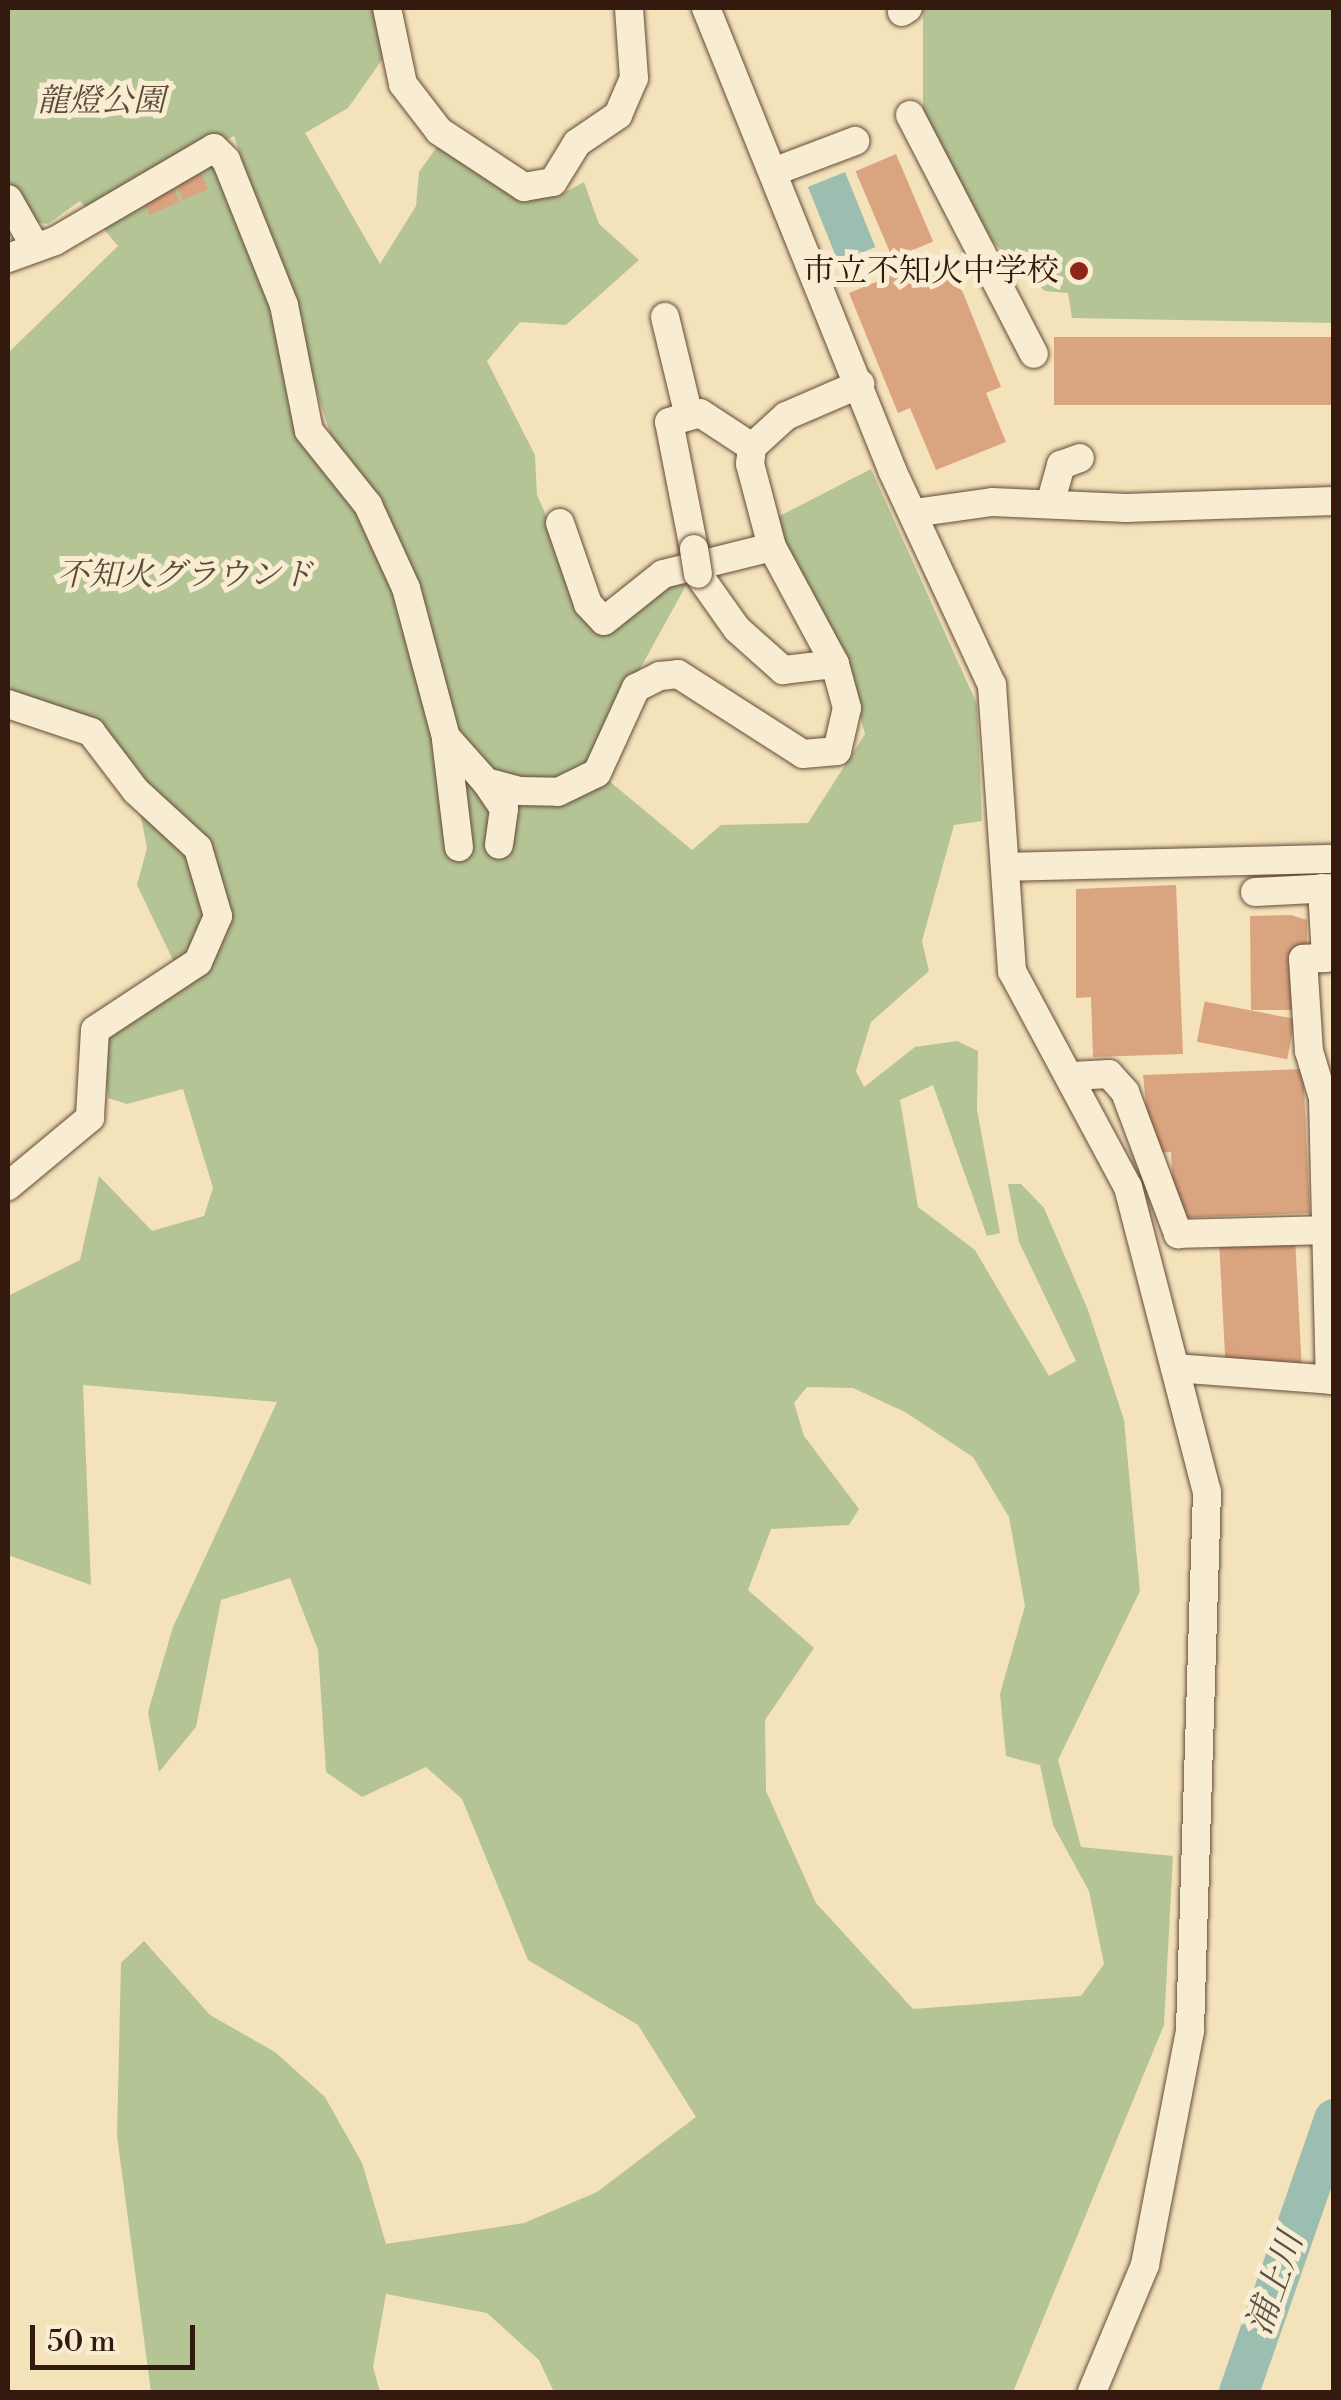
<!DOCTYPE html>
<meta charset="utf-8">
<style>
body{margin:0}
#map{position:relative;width:1341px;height:2400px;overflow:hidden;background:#f4e2ba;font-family:"Libre Bodoni","Noto Serif JP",serif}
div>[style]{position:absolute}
.green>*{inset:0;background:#b5c494}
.water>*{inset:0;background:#9cbeb0;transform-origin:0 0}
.river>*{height:40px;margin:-20px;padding:0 20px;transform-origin:20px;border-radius:20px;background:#9cbeb0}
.building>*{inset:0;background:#dba481;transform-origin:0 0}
.roads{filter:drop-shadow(0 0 2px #644b3a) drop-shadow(0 0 2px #644b3a)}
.minor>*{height:28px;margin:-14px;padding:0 14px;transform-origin:14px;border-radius:14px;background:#f8ecd2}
.bridges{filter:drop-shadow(0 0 2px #644b3a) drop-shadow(0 0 2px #644b3a)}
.minor-bridge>*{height:28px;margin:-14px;padding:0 14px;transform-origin:14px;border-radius:14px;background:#f8ecd2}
.dots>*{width:28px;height:28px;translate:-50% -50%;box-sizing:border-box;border:5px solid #f8ecd2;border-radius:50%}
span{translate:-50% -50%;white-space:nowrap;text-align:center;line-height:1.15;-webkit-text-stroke:10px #f8ecd2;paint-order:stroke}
.park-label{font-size:32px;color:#5b4c37;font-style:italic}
.poi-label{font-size:32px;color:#34190f}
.right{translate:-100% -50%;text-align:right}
.water-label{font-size:35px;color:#585347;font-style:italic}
.frame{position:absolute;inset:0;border:10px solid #34190f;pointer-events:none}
.scale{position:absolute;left:30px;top:2325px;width:165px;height:45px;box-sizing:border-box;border:5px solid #34190f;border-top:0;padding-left:12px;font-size:30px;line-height:35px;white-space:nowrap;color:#34190f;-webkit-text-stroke:8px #f8ecd2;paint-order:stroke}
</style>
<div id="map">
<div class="green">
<div style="clip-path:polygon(evenodd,8px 8px,380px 8px,386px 54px,348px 108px,305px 133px,380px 264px,416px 206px,419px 172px,439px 144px,515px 196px,558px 196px,584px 182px,599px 224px,639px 260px,566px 325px,520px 322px,487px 361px,535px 455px,537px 495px,597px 629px,652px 586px,689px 580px,630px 687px,608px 780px,692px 850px,721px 825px,808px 823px,865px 734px,843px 654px,770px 521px,871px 469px,977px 704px,982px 821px,954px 825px,922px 941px,929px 971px,871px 1022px,856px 1071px,864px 1087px,915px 1047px,957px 1041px,978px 1051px,977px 1110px,1000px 1233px,987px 1236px,933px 1085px,900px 1100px,918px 1207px,975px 1250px,1049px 1376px,1076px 1361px,1019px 1242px,1008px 1184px,1021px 1184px,1044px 1208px,1088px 1310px,1124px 1420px,1140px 1591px,1058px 1760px,1081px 1847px,1173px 1856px,1164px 2025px,1013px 2392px,554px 2392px,539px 2360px,487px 2313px,386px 2294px,373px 2367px,380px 2392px,151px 2392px,117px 2136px,121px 1963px,144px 1941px,210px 2015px,275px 2052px,325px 2097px,362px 2163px,386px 2244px,524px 2223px,597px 2192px,696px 2117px,638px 2025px,528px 1960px,462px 1799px,426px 1767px,362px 1797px,326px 1772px,318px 1650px,290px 1578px,221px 1600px,196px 1727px,159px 1772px,148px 1712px,173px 1627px,277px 1402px,83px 1385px,91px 1585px,8px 1555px,8px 1296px,80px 1260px,99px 1176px,152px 1231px,204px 1216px,213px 1188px,183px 1089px,127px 1104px,108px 1098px,103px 1039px,183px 981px,137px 885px,147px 848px,138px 801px,226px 900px,191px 825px,138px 783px,108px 738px,8px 696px,8px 353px,118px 246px,80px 201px,48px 224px,8px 219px,8px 8px,234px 136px,335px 448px,381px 502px,426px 606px,452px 724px,490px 777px,438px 732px,420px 694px,400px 598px,288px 369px,257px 255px,208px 150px,234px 136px,8px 8px,807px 1387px,853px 1388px,905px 1412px,973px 1457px,1009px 1517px,1025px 1606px,1000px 1694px,1006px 1756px,1040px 1765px,1053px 1825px,1089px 1891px,1104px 1964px,1081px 1996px,913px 2009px,816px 1903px,766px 1791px,765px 1720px,814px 1648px,748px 1590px,771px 1529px,849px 1525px,859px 1509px,804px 1436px,794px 1403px,807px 1387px)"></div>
<div style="clip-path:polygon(923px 8px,1333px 8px,1333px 323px,1072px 318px,1068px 293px,1045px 291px,978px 228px,923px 123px)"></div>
</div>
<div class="water">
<div style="left:845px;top:172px;width:81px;height:40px;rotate:68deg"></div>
</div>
<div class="river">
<div style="left:1239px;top:2392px;width:289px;rotate:-70.8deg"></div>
</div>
<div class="building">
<div style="left:896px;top:154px;width:95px;height:44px;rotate:67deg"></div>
<div style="left:201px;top:173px;width:18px;height:27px;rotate:68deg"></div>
<div style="left:173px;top:186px;width:17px;height:33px;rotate:66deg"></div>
<div style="clip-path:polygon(947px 253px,1001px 387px,986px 393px,1006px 442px,936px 470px,910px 408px,898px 413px,849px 293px)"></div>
<div style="left:1334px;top:337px;width:68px;height:280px;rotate:90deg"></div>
<div style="clip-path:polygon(1176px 885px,1183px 1054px,1093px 1057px,1091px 997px,1076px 998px,1076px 889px)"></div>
<div style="clip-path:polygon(1291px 915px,1307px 920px,1307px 947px,1294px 947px,1295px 1010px,1251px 1010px,1250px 916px)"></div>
<div style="left:1295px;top:1019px;width:41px;height:92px;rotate:101deg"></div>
<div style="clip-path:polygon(1303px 1069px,1310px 1213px,1174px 1218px,1171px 1152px,1151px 1153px,1143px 1075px)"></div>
<div style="left:1295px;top:1238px;width:128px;height:76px;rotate:87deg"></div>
</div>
<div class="roads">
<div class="minor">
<div style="left:387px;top:8px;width:78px;rotate:78.1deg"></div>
<div style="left:403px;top:84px;width:59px;rotate:52.5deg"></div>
<div style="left:439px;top:131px;width:102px;rotate:33.4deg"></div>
<div style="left:524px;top:187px;width:29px;rotate:-10deg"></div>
<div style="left:553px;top:182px;width:46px;rotate:-58.4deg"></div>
<div style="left:577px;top:143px;width:50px;rotate:-34.3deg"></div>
<div style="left:618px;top:115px;width:40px;rotate:-66.6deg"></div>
<div style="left:634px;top:78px;width:70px;rotate:-94.1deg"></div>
<div style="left:706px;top:8px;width:500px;rotate:68.05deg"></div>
<div style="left:893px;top:472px;width:235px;rotate:65.1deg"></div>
<div style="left:992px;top:685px;width:287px;rotate:86deg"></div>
<div style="left:1012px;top:971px;width:245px;rotate:61.8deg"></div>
<div style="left:1128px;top:1187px;width:315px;rotate:75.5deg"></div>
<div style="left:1207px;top:1492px;width:539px;rotate:91.81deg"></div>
<div style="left:1190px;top:2031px;width:238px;rotate:100.9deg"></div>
<div style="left:1145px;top:2265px;width:138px;rotate:112.7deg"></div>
<div style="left:902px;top:12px;width:7px;rotate:-34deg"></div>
<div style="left:910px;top:115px;width:269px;rotate:62.6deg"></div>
<div style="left:773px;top:172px;width:88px;rotate:-20.7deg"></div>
<div style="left:8px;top:199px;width:56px;rotate:60.3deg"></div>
<div style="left:8px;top:258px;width:50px;rotate:-19.9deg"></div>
<div style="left:55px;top:241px;width:184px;rotate:-30.3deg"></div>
<div style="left:214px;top:148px;width:17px;rotate:45deg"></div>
<div style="left:226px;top:160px;width:156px;rotate:68.2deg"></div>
<div style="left:284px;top:305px;width:128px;rotate:78.8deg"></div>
<div style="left:309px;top:431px;width:95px;rotate:51.4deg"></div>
<div style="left:368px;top:505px;width:91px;rotate:65.4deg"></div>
<div style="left:406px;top:588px;width:154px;rotate:75deg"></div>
<div style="left:446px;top:737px;width:60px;rotate:48.4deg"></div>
<div style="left:486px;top:782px;width:34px;rotate:15deg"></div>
<div style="left:519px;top:791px;width:39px;rotate:1deg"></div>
<div style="left:558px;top:792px;width:43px;rotate:-26deg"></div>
<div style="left:597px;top:773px;width:94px;rotate:-65.4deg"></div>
<div style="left:636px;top:688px;width:27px;rotate:-27deg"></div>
<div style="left:660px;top:676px;width:18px;rotate:-6deg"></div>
<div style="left:678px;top:674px;width:148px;rotate:32.6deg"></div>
<div style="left:803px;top:754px;width:34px;rotate:-5deg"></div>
<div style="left:837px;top:751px;width:44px;rotate:-76.9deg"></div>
<div style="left:847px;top:708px;width:46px;rotate:-105.3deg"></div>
<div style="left:835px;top:664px;width:133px;rotate:-118.3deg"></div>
<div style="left:772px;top:547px;width:86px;rotate:-104.8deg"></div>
<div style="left:750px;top:464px;width:17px;rotate:-83deg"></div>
<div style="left:752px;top:447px;width:46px;rotate:-42.4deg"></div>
<div style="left:786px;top:416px;width:81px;rotate:-23.4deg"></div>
<div style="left:665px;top:317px;width:98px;rotate:76.4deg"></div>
<div style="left:1050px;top:504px;width:41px;rotate:-74.2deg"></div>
<div style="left:1061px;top:465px;width:20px;rotate:-20deg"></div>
<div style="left:914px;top:513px;width:79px;rotate:-8deg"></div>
<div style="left:992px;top:502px;width:134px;rotate:2.6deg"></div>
<div style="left:1126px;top:508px;width:208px;rotate:-1.9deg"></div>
<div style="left:560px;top:523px;width:86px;rotate:70.9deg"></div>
<div style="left:588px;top:604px;width:23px;rotate:47deg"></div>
<div style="left:604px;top:621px;width:75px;rotate:-38.5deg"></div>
<div style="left:663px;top:574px;width:112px;rotate:-13.9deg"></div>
<div style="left:694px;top:549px;width:129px;rotate:-101.1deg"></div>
<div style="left:669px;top:422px;width:32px;rotate:-16deg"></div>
<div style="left:700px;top:413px;width:62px;rotate:33.2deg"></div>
<div style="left:698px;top:574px;width:67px;rotate:54.7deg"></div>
<div style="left:737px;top:629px;width:62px;rotate:41.7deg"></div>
<div style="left:783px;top:670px;width:52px;rotate:-6.6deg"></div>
<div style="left:8px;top:704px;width:88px;rotate:18.6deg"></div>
<div style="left:91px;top:732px;width:74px;rotate:52.7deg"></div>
<div style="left:136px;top:791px;width:84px;rotate:42.6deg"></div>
<div style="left:198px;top:848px;width:71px;rotate:73.6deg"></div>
<div style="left:218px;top:916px;width:50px;rotate:113.5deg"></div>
<div style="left:198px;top:962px;width:123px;rotate:146.6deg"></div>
<div style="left:95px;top:1030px;width:88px;rotate:93.3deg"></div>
<div style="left:90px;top:1118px;width:107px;rotate:140.3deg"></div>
<div style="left:446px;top:740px;width:108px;rotate:83.1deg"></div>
<div style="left:486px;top:782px;width:32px;rotate:56deg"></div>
<div style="left:504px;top:809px;width:36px;rotate:98deg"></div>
<div style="left:1005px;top:867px;width:329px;rotate:-1.4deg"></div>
<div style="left:1322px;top:888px;width:70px;rotate:86.7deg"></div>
<div style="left:1326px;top:958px;width:23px;rotate:178deg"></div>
<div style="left:1303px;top:959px;width:92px;rotate:86.3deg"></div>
<div style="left:1309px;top:1051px;width:49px;rotate:73.4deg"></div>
<div style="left:1323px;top:1098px;width:282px;rotate:88.6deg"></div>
<div style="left:1255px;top:892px;width:79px;rotate:-2.9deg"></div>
<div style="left:1072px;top:1076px;width:37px;rotate:-3deg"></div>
<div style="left:1109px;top:1074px;width:24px;rotate:48deg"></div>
<div style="left:1125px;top:1092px;width:152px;rotate:69.5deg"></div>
<div style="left:1178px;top:1234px;width:148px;rotate:-1.5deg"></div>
<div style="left:1175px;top:1368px;width:159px;rotate:4.3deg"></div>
</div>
</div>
<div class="bridges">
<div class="minor-bridge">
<div style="left:694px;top:549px;width:25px;rotate:81deg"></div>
</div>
</div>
<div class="dots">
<div style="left:1079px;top:271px;background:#8f2418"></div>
</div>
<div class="park-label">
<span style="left:101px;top:101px">龍燈公園</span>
<span style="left:185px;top:575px">不知火グラウンド</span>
</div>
<div class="poi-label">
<span class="right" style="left:1059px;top:271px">市立不知火中学校</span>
</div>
<div class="water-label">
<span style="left:1276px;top:2284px;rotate:-71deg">浦上川</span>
</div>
<div class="frame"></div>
<div class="scale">50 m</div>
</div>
